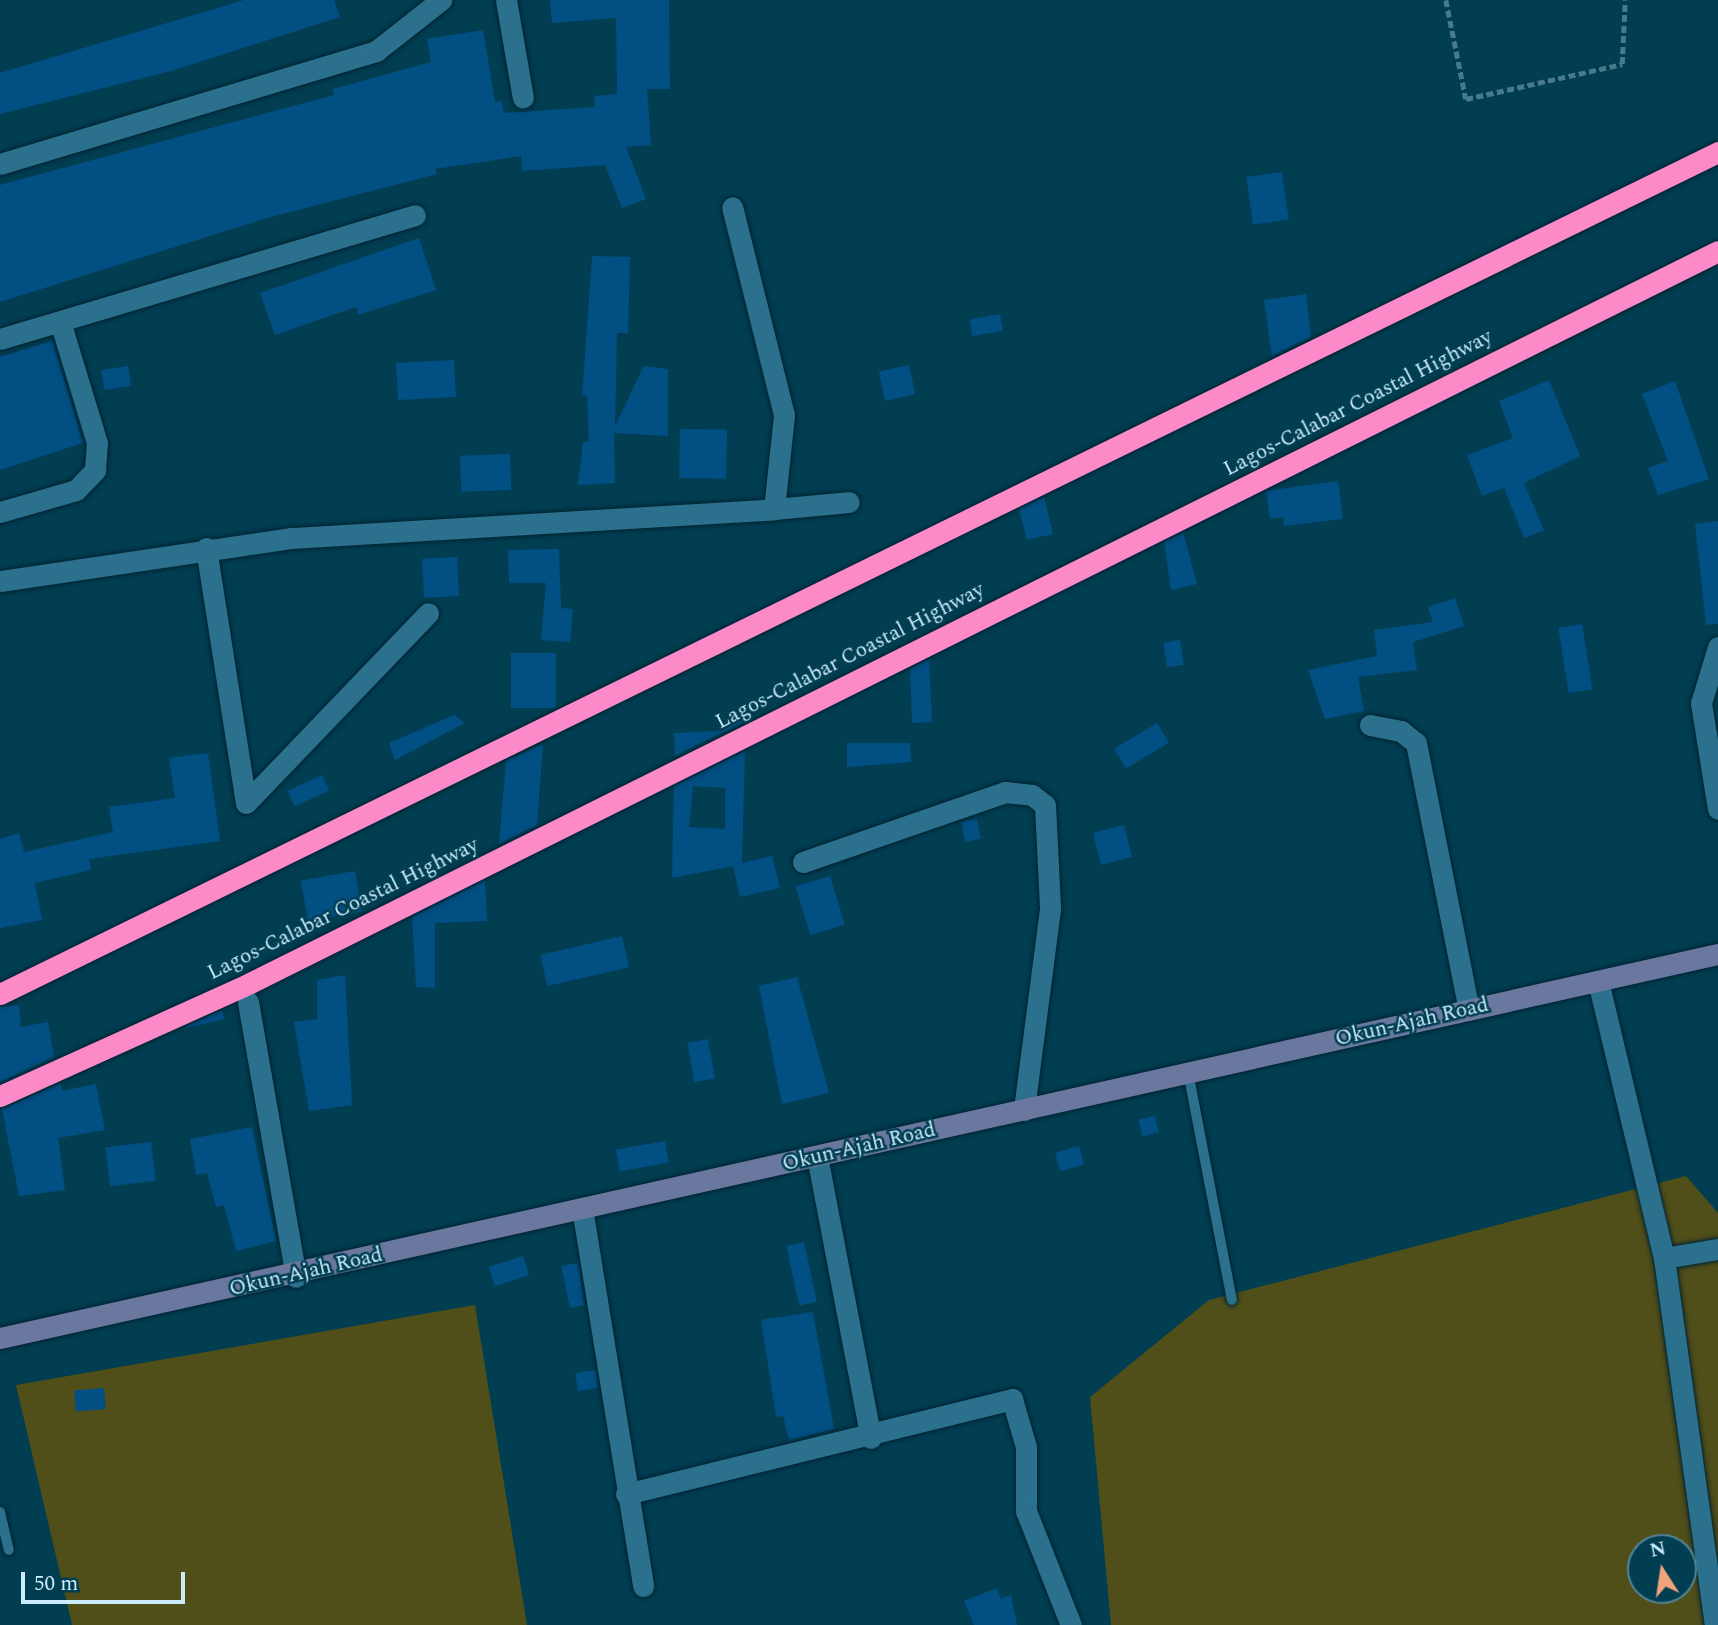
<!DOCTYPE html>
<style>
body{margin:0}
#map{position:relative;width:1718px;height:1625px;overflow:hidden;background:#013e52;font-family:Spectral,serif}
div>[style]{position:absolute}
.green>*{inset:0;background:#504e19}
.building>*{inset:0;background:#024f84;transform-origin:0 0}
.path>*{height:4.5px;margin-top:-2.25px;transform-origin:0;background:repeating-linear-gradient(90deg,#467a8c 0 7px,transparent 0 10.5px)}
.roads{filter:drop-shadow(0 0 2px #002331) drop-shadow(0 0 2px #002331)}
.lane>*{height:10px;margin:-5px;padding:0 5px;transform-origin:5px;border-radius:5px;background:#2b718d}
.street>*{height:21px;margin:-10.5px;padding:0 10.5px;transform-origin:10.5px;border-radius:10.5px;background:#2b718d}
.secondary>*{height:21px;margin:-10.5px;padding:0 10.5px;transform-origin:10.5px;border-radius:10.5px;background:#6a789f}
.highway>*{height:21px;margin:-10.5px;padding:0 10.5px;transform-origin:10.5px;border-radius:10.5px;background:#fc8ac8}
span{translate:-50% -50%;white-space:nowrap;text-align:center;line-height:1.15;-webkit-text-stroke:5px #013e52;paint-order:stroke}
.street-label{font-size:21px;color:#cbecfc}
.north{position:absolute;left:1627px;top:1534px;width:70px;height:70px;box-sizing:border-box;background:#013e52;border:2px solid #528496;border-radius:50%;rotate:348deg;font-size:19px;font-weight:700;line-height:28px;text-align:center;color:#cbecfc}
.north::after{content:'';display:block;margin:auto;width:24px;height:32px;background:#f0a27a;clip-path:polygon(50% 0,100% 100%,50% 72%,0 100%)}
.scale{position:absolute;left:21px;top:1572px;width:164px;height:32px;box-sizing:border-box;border:4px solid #cbecfc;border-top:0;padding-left:9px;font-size:21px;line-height:24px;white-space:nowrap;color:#cbecfc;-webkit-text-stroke:5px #013e52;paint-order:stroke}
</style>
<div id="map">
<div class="green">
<div style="clip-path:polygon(evenodd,1686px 1176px,1718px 1213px,1718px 1625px,1111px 1625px,1090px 1397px,1209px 1300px,1686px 1176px,1641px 1548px,1683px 1548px,1683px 1590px,1641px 1590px,1641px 1548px)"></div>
<div style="clip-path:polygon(475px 1305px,527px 1625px,72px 1625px,16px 1385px)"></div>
</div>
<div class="building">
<div style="clip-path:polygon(244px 0,334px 0,340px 17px,171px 71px,0 114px,0 73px)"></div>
<div style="clip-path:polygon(550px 0,669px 0,670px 89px,647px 89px,651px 145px,626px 147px,646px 199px,622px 208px,605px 165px,522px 171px,521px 156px,435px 169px,437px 174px,267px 218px,0 302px,0 185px,334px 95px,333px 89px,431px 62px,427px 39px,483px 30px,495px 102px,502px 101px,504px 113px,595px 107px,594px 96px,617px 94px,616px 18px,552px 23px)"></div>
<div style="left:1282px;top:172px;width:48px;height:36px;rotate:82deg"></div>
<div style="clip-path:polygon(419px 238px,436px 290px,358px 315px,356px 307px,275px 335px,260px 293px)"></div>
<div style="clip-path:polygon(592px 256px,630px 257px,628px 333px,617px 333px,615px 426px,644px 366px,668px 369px,668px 436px,614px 433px,615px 483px,578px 485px,583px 442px,589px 442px,587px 395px,582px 396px)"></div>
<div style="clip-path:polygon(1306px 294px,1311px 337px,1272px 356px,1264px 300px)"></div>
<div style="left:1000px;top:314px;width:17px;height:31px;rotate:80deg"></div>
<div style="clip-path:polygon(52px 341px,83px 443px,0 470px,0 357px)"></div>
<div style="left:454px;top:360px;width:37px;height:58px;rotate:87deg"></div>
<div style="left:909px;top:365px;width:30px;height:31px;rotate:78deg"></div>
<div style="left:128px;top:366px;width:20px;height:27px;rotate:81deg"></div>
<div style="clip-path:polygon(1549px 380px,1580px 456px,1524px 483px,1544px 530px,1524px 538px,1504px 488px,1482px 496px,1467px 455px,1513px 438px,1499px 401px)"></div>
<div style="clip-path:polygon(1675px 381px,1709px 479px,1658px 495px,1648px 468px,1668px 461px,1642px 394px)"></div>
<div style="left:680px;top:429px;width:47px;height:49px;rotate:1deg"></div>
<div style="left:510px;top:454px;width:36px;height:50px;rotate:88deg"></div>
<div style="clip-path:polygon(1338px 481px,1343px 519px,1284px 526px,1283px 517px,1270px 519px,1266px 491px)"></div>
<div style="clip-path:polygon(1044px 497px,1053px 534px,1027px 540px,1019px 509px)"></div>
<div style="clip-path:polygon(1718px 521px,1718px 624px,1706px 625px,1695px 524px)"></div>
<div style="clip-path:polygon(1183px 532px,1197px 584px,1171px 590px,1164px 542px)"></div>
<div style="clip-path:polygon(559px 549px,561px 608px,573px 609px,570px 642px,541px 640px,546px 583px,509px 583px,508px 550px)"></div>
<div style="left:457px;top:557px;width:39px;height:35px;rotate:87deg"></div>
<div style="clip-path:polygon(1455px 598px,1464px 626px,1413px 642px,1417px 670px,1358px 677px,1364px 711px,1325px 719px,1308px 670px,1377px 656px,1374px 630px,1433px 622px,1428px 607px)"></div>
<div style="left:1582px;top:624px;width:66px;height:24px;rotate:81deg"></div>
<div style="left:1180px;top:640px;width:25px;height:17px;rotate:81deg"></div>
<div style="left:511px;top:653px;width:45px;height:55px"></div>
<div style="clip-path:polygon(929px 659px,932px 722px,912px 723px,910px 669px)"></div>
<div style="clip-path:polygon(454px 715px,465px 723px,395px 760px,389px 743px)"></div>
<div style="clip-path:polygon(744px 721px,744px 722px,675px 756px,674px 733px,722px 731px,721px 723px)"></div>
<div style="left:1157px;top:723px;width:23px;height:50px;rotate:59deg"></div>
<div style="clip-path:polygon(847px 743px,910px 743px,911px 762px,847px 767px)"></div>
<div style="clip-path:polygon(543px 744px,537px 825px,499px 844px,506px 761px)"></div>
<div style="clip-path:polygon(evenodd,745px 751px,742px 863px,772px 856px,780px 888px,740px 897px,733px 866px,672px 878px,674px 786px,745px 751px,693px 786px,725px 788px,725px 829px,689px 827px,693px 786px)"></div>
<div style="clip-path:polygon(208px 753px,220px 841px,89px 859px,91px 870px,35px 883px,42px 920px,0 928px,0 839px,19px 833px,24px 852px,113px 832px,109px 807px,175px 798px,169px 758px)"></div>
<div style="left:322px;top:775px;width:17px;height:38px;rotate:65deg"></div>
<div style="left:977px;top:819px;width:20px;height:16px;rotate:79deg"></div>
<div style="left:1124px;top:825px;width:33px;height:32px;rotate:76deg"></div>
<div style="left:355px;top:871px;width:41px;height:55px;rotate:80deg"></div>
<div style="left:830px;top:876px;width:51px;height:36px;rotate:73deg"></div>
<div style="clip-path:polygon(485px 880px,487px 921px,435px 923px,435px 988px,416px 987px,412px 917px)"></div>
<div style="left:622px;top:936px;width:32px;height:84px;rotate:77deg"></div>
<div style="clip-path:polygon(345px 975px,352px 1105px,309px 1111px,294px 1022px,317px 1019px,317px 980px)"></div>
<div style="clip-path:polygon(797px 977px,829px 1093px,782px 1104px,759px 986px)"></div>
<div style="clip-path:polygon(19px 1005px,21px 1027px,48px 1022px,54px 1057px,0 1082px,0 1007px)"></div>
<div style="clip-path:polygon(222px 1010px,224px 1019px,187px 1028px,186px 1026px)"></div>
<div style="left:708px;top:1039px;width:40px;height:21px;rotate:80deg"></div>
<div style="clip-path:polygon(61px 1083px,62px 1091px,96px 1084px,105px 1130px,58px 1138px,65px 1190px,19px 1196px,2px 1109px)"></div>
<div style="left:1155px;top:1116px;width:17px;height:17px;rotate:77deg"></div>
<div style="clip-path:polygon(252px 1127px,276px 1241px,236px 1251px,224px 1205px,216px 1207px,207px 1173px,196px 1175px,190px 1139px)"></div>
<div style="left:665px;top:1141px;width:22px;height:50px;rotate:80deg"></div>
<div style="left:151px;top:1142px;width:39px;height:46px;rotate:83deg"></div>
<div style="left:1079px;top:1146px;width:19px;height:25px;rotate:74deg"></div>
<div style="left:804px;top:1242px;width:61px;height:18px;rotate:78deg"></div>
<div style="left:523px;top:1256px;width:20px;height:36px;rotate:72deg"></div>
<div style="clip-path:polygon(578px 1263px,584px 1305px,570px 1308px,561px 1266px)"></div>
<div style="clip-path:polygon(813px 1312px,834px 1429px,789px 1440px,783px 1416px,776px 1417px,761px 1320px)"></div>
<div style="left:595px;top:1370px;width:18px;height:20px;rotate:81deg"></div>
<div style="left:104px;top:1388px;width:21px;height:30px;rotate:85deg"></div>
<div style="clip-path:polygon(997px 1588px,1001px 1599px,1011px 1595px,1017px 1625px,974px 1625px,964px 1601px)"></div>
</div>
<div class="path">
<div style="left:1446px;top:0;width:101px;rotate:78.6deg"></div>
<div style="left:1466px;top:99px;width:160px;rotate:-12.6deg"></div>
<div style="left:1622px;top:64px;width:64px;rotate:-87.3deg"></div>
</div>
<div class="roads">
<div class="lane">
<div style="left:1188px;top:1072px;width:232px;rotate:79.1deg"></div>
<div style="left:0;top:1512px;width:39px;rotate:77deg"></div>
</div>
<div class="street">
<div style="left:506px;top:0;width:99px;rotate:80.2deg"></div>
<div style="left:0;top:164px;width:393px;rotate:-16.7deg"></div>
<div style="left:376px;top:51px;width:83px;rotate:-38.1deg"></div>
<div style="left:0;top:339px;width:433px;rotate:-16.6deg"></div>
<div style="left:774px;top:509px;width:75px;rotate:-5.3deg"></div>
<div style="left:0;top:512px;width:79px;rotate:-16.1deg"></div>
<div style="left:76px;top:490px;width:28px;rotate:-46deg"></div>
<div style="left:95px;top:470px;width:27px;rotate:-86deg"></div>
<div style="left:97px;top:443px;width:127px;rotate:-106.9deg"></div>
<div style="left:206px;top:548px;width:258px;rotate:81.1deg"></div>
<div style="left:0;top:581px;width:295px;rotate:-8.4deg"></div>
<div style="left:292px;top:538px;width:483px;rotate:-3.4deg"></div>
<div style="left:774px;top:509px;width:95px;rotate:-83.9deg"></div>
<div style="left:784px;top:415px;width:214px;rotate:-104deg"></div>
<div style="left:1718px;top:647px;width:59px;rotate:106.9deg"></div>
<div style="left:1701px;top:703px;width:107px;rotate:80.9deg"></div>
<div style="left:1370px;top:725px;width:32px;rotate:11deg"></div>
<div style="left:1401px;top:731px;width:19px;rotate:39deg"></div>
<div style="left:1416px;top:743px;width:272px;rotate:78.8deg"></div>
<div style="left:246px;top:803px;width:263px;rotate:-46.2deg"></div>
<div style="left:803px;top:862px;width:214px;rotate:-19.1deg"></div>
<div style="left:1005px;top:792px;width:27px;rotate:6deg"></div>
<div style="left:1032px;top:795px;width:16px;rotate:38deg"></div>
<div style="left:1045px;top:805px;width:104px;rotate:87.2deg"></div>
<div style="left:1050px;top:909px;width:203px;rotate:97.4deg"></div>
<div style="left:1598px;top:981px;width:285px;rotate:76.6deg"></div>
<div style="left:1664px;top:1258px;width:371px;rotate:82.1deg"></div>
<div style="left:248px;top:1002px;width:279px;rotate:80.1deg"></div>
<div style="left:817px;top:1156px;width:287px;rotate:79.2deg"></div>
<div style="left:582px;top:1208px;width:383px;rotate:80.8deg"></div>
<div style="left:1664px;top:1258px;width:55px;rotate:-9.5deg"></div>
<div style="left:626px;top:1494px;width:398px;rotate:-13.8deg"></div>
<div style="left:1012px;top:1399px;width:50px;rotate:73.7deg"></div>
<div style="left:1026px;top:1447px;width:64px;rotate:90deg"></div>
<div style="left:1026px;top:1511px;width:123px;rotate:68.5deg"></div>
</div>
<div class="secondary">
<div style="left:0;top:1338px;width:1760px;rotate:-12.6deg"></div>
</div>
<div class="highway">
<div style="left:0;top:994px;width:1913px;rotate:-26.11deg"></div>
<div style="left:0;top:1096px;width:274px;rotate:-24.3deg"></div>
<div style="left:250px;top:983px;width:1640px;rotate:-26.5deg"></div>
</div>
</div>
<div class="street-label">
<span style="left:1358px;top:403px;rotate:-27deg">Lagos-Calabar Coastal Highway</span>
<span style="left:850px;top:656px;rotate:-27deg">Lagos-Calabar Coastal Highway</span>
<span style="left:343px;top:909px;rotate:-26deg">Lagos-Calabar Coastal Highway</span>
<span style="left:1412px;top:1022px;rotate:-13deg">Okun-Ajah Road</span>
<span style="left:859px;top:1147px;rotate:-13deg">Okun-Ajah Road</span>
<span style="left:306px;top:1272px;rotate:-13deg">Okun-Ajah Road</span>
</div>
<div class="north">N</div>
<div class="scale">50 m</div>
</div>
